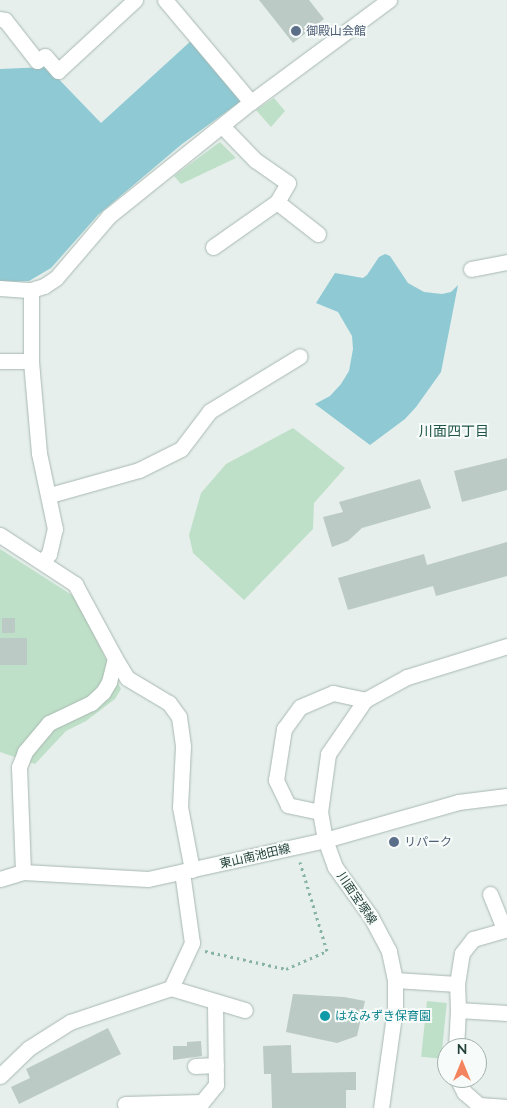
<!DOCTYPE html>
<meta charset="utf-8">
<style>
body{margin:0}
#map{position:relative;width:507px;height:1108px;overflow:hidden;background:#e6efeb;font-family:Mulish,"Noto Sans JP",sans-serif}
div>[style]{position:absolute}
.green>*{inset:0;background:#bfe0c8;transform-origin:0 0}
.water>*{inset:0;background:#8ec9d4}
.building>*{inset:0;background:#bbcac4;transform-origin:0 0}
.path>*{height:3px;margin-top:-1.5px;transform-origin:0;background:repeating-linear-gradient(90deg,#86b3a5 0 2.5px,transparent 0 6.5px)}
.roads{filter:drop-shadow(0 0 1px #a8b8b2) drop-shadow(0 0 1px #a8b8b2)}
.minor>*{height:15px;margin:-7.5px;padding:0 7.5px;transform-origin:7.5px;border-radius:7.5px;background:#fff}
.dots>*{width:14px;height:14px;translate:-50% -50%;box-sizing:border-box;border:2px solid #f7fbf9;border-radius:50%}
span{translate:-50% -50%;white-space:nowrap;text-align:center;line-height:1.15;-webkit-text-stroke:4px #f7fbf9;paint-order:stroke}
.service-label{font-size:12px;color:#4e5e75}
.left{translate:0 -50%;text-align:left}
.street-label{font-size:12px;color:#24423a}
.culture-label{font-size:12px;color:#0d838f}
.neighbourhood-label{font-size:14px;color:#1f5548}
.north{position:absolute;left:437px;top:1038px;width:50px;height:50px;box-sizing:border-box;background:#f7fbf9;border:1px solid #a3b1ad;border-radius:50%;rotate:0deg;font-size:14px;font-weight:700;line-height:20px;text-align:center;color:#24423a}
.north::after{content:'';display:block;margin:auto;width:18px;height:22px;background:#f4845f;clip-path:polygon(50% 0,100% 100%,50% 72%,0 100%)}
</style>
<div id="map">
<div class="green">
<div style="clip-path:polygon(274px 98px,285px 111px,271px 127px,256px 110px)"></div>
<div style="clip-path:polygon(220px 142px,236px 158px,181px 184px,174px 176px)"></div>
<div style="clip-path:polygon(293px 428px,345px 468px,314px 503px,313px 529px,244px 600px,193px 553px,189px 535px,201px 493px,226px 464px)"></div>
<div style="clip-path:polygon(0 549px,75px 597px,121px 689px,115px 699px,86px 721px,66px 731px,35px 764px,0 752px)"></div>
<div style="left:427px;top:1001px;width:20px;height:56px;rotate:6deg"></div>
</div>
<div class="water">
<div style="clip-path:polygon(192px 40px,241px 101px,182px 144px,98px 215px,51px 268px,29px 281px,0 282px,0 69px,47px 67px,101px 123px)"></div>
<div style="clip-path:polygon(385px 254px,390px 256px,408px 283px,424px 292px,442px 294px,451px 292px,458px 285px,441px 372px,416px 407px,405px 419px,370px 445px,315px 404px,330px 396px,341px 384px,349px 371px,353px 349px,352px 336px,338px 312px,316px 303px,335px 273px,363px 278px,367px 275px,379px 257px)"></div>
</div>
<div class="building">
<div style="clip-path:polygon(259px 0,309px 0,324px 19px,293px 43px)"></div>
<div style="clip-path:polygon(507px 458px,507px 490px,462px 502px,454px 471px)"></div>
<div style="clip-path:polygon(420px 479px,431px 508px,362px 528px,348px 541px,332px 547px,323px 517px,343px 512px,339px 502px)"></div>
<div style="clip-path:polygon(507px 542px,507px 576px,436px 596px,433px 586px,348px 610px,338px 578px,424px 554px,427px 565px)"></div>
<div style="left:2px;top:618px;width:13px;height:15px"></div>
<div style="left:27px;top:638px;width:27px;height:27px;rotate:90deg"></div>
<div style="clip-path:polygon(293px 994px,344px 997px,365px 1001px,357px 1036px,337px 1043px,286px 1032px)"></div>
<div style="clip-path:polygon(108px 1028px,121px 1054px,19px 1104px,11px 1087px,30px 1078px,26px 1069px)"></div>
<div style="clip-path:polygon(201px 1041px,202px 1056px,173px 1060px,173px 1046px,187px 1046px,187px 1042px)"></div>
<div style="clip-path:polygon(291px 1045px,292px 1073px,356px 1072px,356px 1090px,346px 1090px,346px 1108px,272px 1108px,271px 1074px,264px 1074px,263px 1046px)"></div>
</div>
<div class="path">
<div style="left:205px;top:951px;width:83px;rotate:12.5deg"></div>
<div style="left:286px;top:969px;width:45px;rotate:-23.7deg"></div>
<div style="left:327px;top:951px;width:93px;rotate:-106.9deg"></div>
</div>
<div class="roads">
<div class="minor">
<div style="left:165px;top:0;width:133px;rotate:49.9deg"></div>
<div style="left:0;top:19px;width:5px;rotate:11deg"></div>
<div style="left:5px;top:20px;width:52px;rotate:52deg"></div>
<div style="left:37px;top:61px;width:9px;rotate:-32deg"></div>
<div style="left:45px;top:56px;width:20px;rotate:49deg"></div>
<div style="left:58px;top:71px;width:105px;rotate:-42.7deg"></div>
<div style="left:277px;top:202px;width:52px;rotate:38deg"></div>
<div style="left:213px;top:247px;width:78px;rotate:-35.1deg"></div>
<div style="left:277px;top:202px;width:22px;rotate:-60deg"></div>
<div style="left:288px;top:183px;width:40px;rotate:-145.1deg"></div>
<div style="left:255px;top:160px;width:47px;rotate:-134.1deg"></div>
<div style="left:471px;top:269px;width:37px;rotate:-11deg"></div>
<div style="left:0;top:288px;width:31px;rotate:4deg"></div>
<div style="left:0;top:361px;width:31px"></div>
<div style="left:50px;top:495px;width:92px;rotate:-15.7deg"></div>
<div style="left:139px;top:470px;width:47px;rotate:-26.6deg"></div>
<div style="left:181px;top:449px;width:48px;rotate:-52.7deg"></div>
<div style="left:210px;top:411px;width:105px;rotate:-31.4deg"></div>
<div style="left:0;top:535px;width:90px;rotate:33.2deg"></div>
<div style="left:75px;top:584px;width:84px;rotate:61.6deg"></div>
<div style="left:115px;top:658px;width:25px;rotate:104deg"></div>
<div style="left:109px;top:682px;width:12px;rotate:121deg"></div>
<div style="left:103px;top:692px;width:16px;rotate:137deg"></div>
<div style="left:91px;top:703px;width:47px;rotate:154.5deg"></div>
<div style="left:49px;top:723px;width:38px;rotate:130deg"></div>
<div style="left:25px;top:752px;width:16px;rotate:112deg"></div>
<div style="left:19px;top:767px;width:105px;rotate:87.8deg"></div>
<div style="left:42px;top:561px;width:10px;rotate:-45deg"></div>
<div style="left:49px;top:554px;width:26px;rotate:-77deg"></div>
<div style="left:55px;top:529px;width:78px;rotate:-101.9deg"></div>
<div style="left:39px;top:453px;width:92px;rotate:-95deg"></div>
<div style="left:31px;top:361px;width:71px;rotate:-90deg"></div>
<div style="left:31px;top:290px;width:14px;rotate:-17deg"></div>
<div style="left:44px;top:286px;width:14px;rotate:-34deg"></div>
<div style="left:56px;top:278px;width:82px;rotate:-49.5deg"></div>
<div style="left:109px;top:216px;width:182px;rotate:-38.8deg"></div>
<div style="left:251px;top:102px;width:172px;rotate:-36.5deg"></div>
<div style="left:115px;top:658px;width:23px;rotate:59deg"></div>
<div style="left:127px;top:678px;width:49px;rotate:30.8deg"></div>
<div style="left:169px;top:703px;width:17px;rotate:54deg"></div>
<div style="left:179px;top:717px;width:29px;rotate:82deg"></div>
<div style="left:183px;top:746px;width:61px;rotate:92.8deg"></div>
<div style="left:180px;top:807px;width:64px;rotate:79.2deg"></div>
<div style="left:320px;top:812px;width:33px;rotate:-168deg"></div>
<div style="left:288px;top:805px;width:28px;rotate:-116deg"></div>
<div style="left:276px;top:780px;width:52px;rotate:-81.1deg"></div>
<div style="left:284px;top:729px;width:27px;rotate:-54deg"></div>
<div style="left:300px;top:707px;width:36px;rotate:-23deg"></div>
<div style="left:333px;top:693px;width:33px;rotate:12deg"></div>
<div style="left:0;top:879px;width:24px;rotate:-17deg"></div>
<div style="left:23px;top:872px;width:125px;rotate:3.2deg"></div>
<div style="left:148px;top:879px;width:181px;rotate:-12.4deg"></div>
<div style="left:325px;top:840px;width:138px;rotate:-15.9deg"></div>
<div style="left:458px;top:802px;width:49px;rotate:-7deg"></div>
<div style="left:490px;top:894px;width:38px;rotate:68deg"></div>
<div style="left:395px;top:980px;width:62px;rotate:3.7deg"></div>
<div style="left:171px;top:988px;width:77px;rotate:16.6deg"></div>
<div style="left:458px;top:1010px;width:49px;rotate:3.5deg"></div>
<div style="left:456px;top:1048px;width:38px;rotate:-87deg"></div>
<div style="left:458px;top:1010px;width:26px;rotate:-92deg"></div>
<div style="left:457px;top:984px;width:31px;rotate:-81deg"></div>
<div style="left:462px;top:953px;width:18px;rotate:-52deg"></div>
<div style="left:473px;top:939px;width:35px;rotate:-16deg"></div>
<div style="left:195px;top:1066px;width:21px;rotate:-3deg"></div>
<div style="left:0;top:1076px;width:40px;rotate:-44deg"></div>
<div style="left:29px;top:1048px;width:49px;rotate:-32.4deg"></div>
<div style="left:70px;top:1022px;width:107px;rotate:-18.6deg"></div>
<div style="left:171px;top:988px;width:50px;rotate:-65deg"></div>
<div style="left:192px;top:943px;width:72px;rotate:-98deg"></div>
<div style="left:457px;top:1078px;width:16px;rotate:63deg"></div>
<div style="left:464px;top:1092px;width:20px;rotate:41deg"></div>
<div style="left:479px;top:1105px;width:28px;rotate:4deg"></div>
<div style="left:125px;top:1104px;width:77px;rotate:-1.5deg"></div>
<div style="left:202px;top:1102px;width:22px;rotate:-51deg"></div>
<div style="left:216px;top:1085px;width:83px;rotate:-90.7deg"></div>
<div style="left:381px;top:1108px;width:101px;rotate:-82deg"></div>
<div style="left:395px;top:1008px;width:28px;rotate:-90deg"></div>
<div style="left:395px;top:980px;width:30px;rotate:-102deg"></div>
<div style="left:389px;top:951px;width:38px;rotate:-118deg"></div>
<div style="left:371px;top:917px;width:62px;rotate:-125.8deg"></div>
<div style="left:335px;top:867px;width:29px;rotate:-110deg"></div>
<div style="left:325px;top:840px;width:28px;rotate:-100deg"></div>
<div style="left:320px;top:812px;width:59px;rotate:-82.1deg"></div>
<div style="left:328px;top:754px;width:65px;rotate:-55.6deg"></div>
<div style="left:365px;top:700px;width:48px;rotate:-28.7deg"></div>
<div style="left:407px;top:677px;width:105px;rotate:-17.2deg"></div>
</div>
</div>
<div class="dots">
<div style="left:296px;top:31px;background:#5c6f8a"></div>
<div style="left:394px;top:842px;background:#5c6f8a"></div>
<div style="left:325px;top:1016px;background:#0f9aa8"></div>
</div>
<div class="service-label">
<span class="left" style="left:306px;top:31px">御殿山会館</span>
<span class="left" style="left:404px;top:842px">リパーク</span>
</div>
<div class="street-label">
<span style="left:255px;top:856px;rotate:-13deg">東山南池田線</span>
<span style="left:357px;top:898px;rotate:56deg">川面宝塚線</span>
</div>
<div class="culture-label">
<span class="left" style="left:335px;top:1016px">はなみずき保育園</span>
</div>
<div class="neighbourhood-label">
<span style="left:454px;top:431px">川面四丁目</span>
</div>
<div class="north">N</div>
</div>
